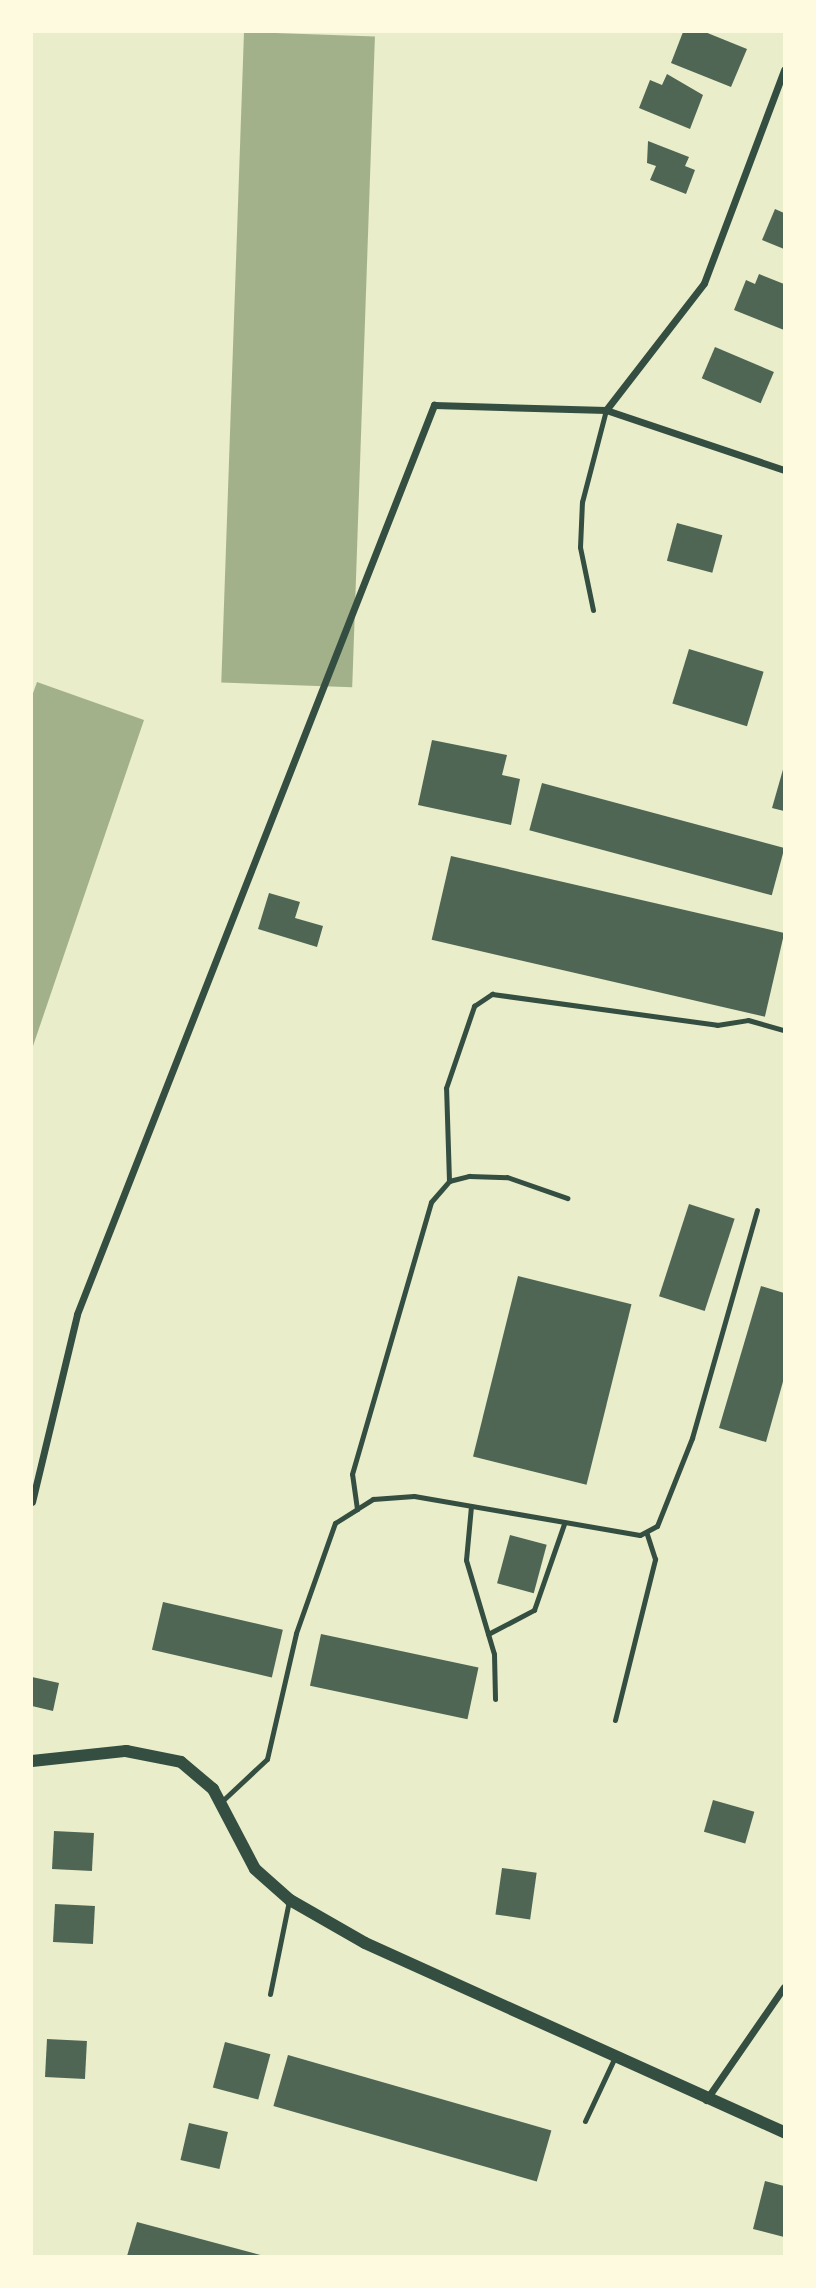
<!DOCTYPE html>
<style>
body{margin:0}
#map{position:relative;width:816px;height:2288px;overflow:hidden;background:#e9edc9;font-family:"Fira Sans Condensed",sans-serif}
div>[style]{position:absolute}
.water>*{inset:0;background:#a3b18a;transform-origin:0 0}
.building>*{inset:0;background:#4f6655;transform-origin:0 0}
.service>*{height:5px;margin:-2.5px;padding:0 2.5px;transform-origin:2.5px;border-radius:2.5px;background:#344e41}
.minor>*{height:7px;margin:-3.5px;padding:0 3.5px;transform-origin:3.5px;border-radius:3.5px;background:#344e41}
.tertiary>*{height:12px;margin:-6px;padding:0 6px;transform-origin:6px;border-radius:6px;background:#344e41}
span{translate:-50% -50%;white-space:nowrap;text-align:center;line-height:1.15;-webkit-text-stroke:5px #fefae0;paint-order:stroke}
.frame{position:absolute;inset:0;border:33px solid #fefae0;pointer-events:none}
</style>
<div id="map">
<div class="water">
<div style="left:244px;top:32px;width:131px;height:651px;rotate:2deg"></div>
<div style="clip-path:polygon(37px 682px,144px 720px,32px 1049px,32px 696px)"></div>
</div>
<div class="building">
<div style="clip-path:polygon(683px 32px,705px 32px,747px 49px,731px 87px,671px 63px)"></div>
<div style="clip-path:polygon(667px 74px,703px 95px,690px 129px,639px 108px,650px 80px,662px 85px)"></div>
<div style="clip-path:polygon(648px 141px,689px 157px,685px 166px,695px 170px,686px 194px,650px 180px,656px 166px,647px 163px)"></div>
<div style="clip-path:polygon(775px 209px,784px 213px,784px 249px,762px 240px)"></div>
<div style="clip-path:polygon(759px 274px,784px 284px,784px 330px,734px 310px,746px 280px,755px 284px)"></div>
<div style="left:715px;top:347px;width:64px;height:34px;rotate:23deg"></div>
<div style="left:677px;top:523px;width:47px;height:39px;rotate:15deg"></div>
<div style="left:689px;top:649px;width:78px;height:57px;rotate:17deg"></div>
<div style="clip-path:polygon(432px 740px,507px 755px,502px 775px,520px 779px,511px 825px,418px 805px)"></div>
<div style="clip-path:polygon(784px 766px,784px 811px,772px 808px)"></div>
<div style="left:542px;top:783px;width:251px;height:49px;rotate:15deg"></div>
<div style="left:451px;top:856px;width:342px;height:86px;rotate:13deg"></div>
<div style="clip-path:polygon(269px 893px,300px 902px,295px 918px,323px 926px,317px 947px,258px 929px)"></div>
<div style="left:689px;top:1204px;width:48px;height:97px;rotate:18deg"></div>
<div style="left:518px;top:1276px;width:117px;height:186px;rotate:14deg"></div>
<div style="clip-path:polygon(761px 1286px,784px 1293px,784px 1378px,766px 1442px,719px 1428px)"></div>
<div style="left:510px;top:1535px;width:38px;height:50px;rotate:15deg"></div>
<div style="left:163px;top:1602px;width:123px;height:49px;rotate:13deg"></div>
<div style="left:321px;top:1634px;width:161px;height:53px;rotate:12deg"></div>
<div style="clip-path:polygon(32px 1677px,59px 1683px,53px 1711px,32px 1706px)"></div>
<div style="left:713px;top:1800px;width:43px;height:33px;rotate:16deg"></div>
<div style="left:54px;top:1831px;width:40px;height:38px;rotate:3deg"></div>
<div style="left:502px;top:1868px;width:35px;height:47px;rotate:8deg"></div>
<div style="left:55px;top:1904px;width:40px;height:38px;rotate:3deg"></div>
<div style="left:47px;top:2039px;width:40px;height:38px;rotate:3deg"></div>
<div style="left:225px;top:2042px;width:47px;height:47px;rotate:15deg"></div>
<div style="left:288px;top:2055px;width:274px;height:53px;rotate:16deg"></div>
<div style="left:189px;top:2123px;width:40px;height:38px;rotate:13deg"></div>
<div style="clip-path:polygon(765px 2181px,784px 2186px,784px 2237px,753px 2229px)"></div>
<div style="clip-path:polygon(137px 2222px,264px 2256px,127px 2256px)"></div>
</div>
<div class="service">
<div style="left:593px;top:610px;width:64px;rotate:-101.7deg"></div>
<div style="left:580px;top:547px;width:45px;rotate:-87.5deg"></div>
<div style="left:582px;top:502px;width:95px;rotate:-75.4deg"></div>
<div style="left:449px;top:1181px;width:93px;rotate:-91.8deg"></div>
<div style="left:446px;top:1088px;width:87px;rotate:-71.1deg"></div>
<div style="left:474px;top:1006px;width:22px;rotate:-34deg"></div>
<div style="left:492px;top:994px;width:227px;rotate:7.8deg"></div>
<div style="left:717px;top:1025px;width:31px;rotate:-9deg"></div>
<div style="left:748px;top:1020px;width:37px;rotate:16deg"></div>
<div style="left:471px;top:1506px;width:54px;rotate:95.3deg"></div>
<div style="left:466px;top:1560px;width:98px;rotate:73.4deg"></div>
<div style="left:494px;top:1654px;width:45px;rotate:88.7deg"></div>
<div style="left:357px;top:1509px;width:35px;rotate:-98deg"></div>
<div style="left:352px;top:1474px;width:283px;rotate:-73.8deg"></div>
<div style="left:431px;top:1202px;width:28px;rotate:-49deg"></div>
<div style="left:449px;top:1181px;width:21px;rotate:-14deg"></div>
<div style="left:469px;top:1176px;width:38px;rotate:2deg"></div>
<div style="left:507px;top:1177px;width:64px;rotate:19.3deg"></div>
<div style="left:488px;top:1634px;width:52px;rotate:-27.6deg"></div>
<div style="left:534px;top:1610px;width:91px;rotate:-70.8deg"></div>
<div style="left:615px;top:1720px;width:166px;rotate:-76deg"></div>
<div style="left:655px;top:1559px;width:28px;rotate:-108deg"></div>
<div style="left:220px;top:1803px;width:64px;rotate:-43.1deg"></div>
<div style="left:267px;top:1759px;width:129px;rotate:-77deg"></div>
<div style="left:296px;top:1633px;width:117px;rotate:-70.5deg"></div>
<div style="left:335px;top:1523px;width:26px;rotate:-32deg"></div>
<div style="left:357px;top:1509px;width:19px;rotate:-32deg"></div>
<div style="left:373px;top:1499px;width:41px;rotate:-4.2deg"></div>
<div style="left:414px;top:1496px;width:229px;rotate:9.8deg"></div>
<div style="left:640px;top:1535px;width:19px;rotate:-28deg"></div>
<div style="left:657px;top:1526px;width:95px;rotate:-68.3deg"></div>
<div style="left:692px;top:1438px;width:237px;rotate:-74.1deg"></div>
<div style="left:270px;top:1994px;width:95px;rotate:-78.5deg"></div>
<div style="left:585px;top:2121px;width:68px;rotate:-64.9deg"></div>
</div>
<div class="minor">
<div style="left:606px;top:410px;width:188px;rotate:18.6deg"></div>
<div style="left:32px;top:1502px;width:193px;rotate:-76.5deg"></div>
<div style="left:77px;top:1314px;width:977px;rotate:-68.56deg"></div>
<div style="left:434px;top:405px;width:172px;rotate:1.7deg"></div>
<div style="left:606px;top:410px;width:160px;rotate:-52.3deg"></div>
<div style="left:704px;top:283px;width:228px;rotate:-69.4deg"></div>
<div style="left:706px;top:2100px;width:137px;rotate:-55.4deg"></div>
</div>
<div class="tertiary">
<div style="left:32px;top:1761px;width:95px;rotate:-6.1deg"></div>
<div style="left:126px;top:1751px;width:56px;rotate:11.3deg"></div>
<div style="left:181px;top:1762px;width:42px;rotate:40.2deg"></div>
<div style="left:213px;top:1789px;width:90px;rotate:62.3deg"></div>
<div style="left:255px;top:1869px;width:47px;rotate:41.5deg"></div>
<div style="left:290px;top:1900px;width:86px;rotate:29.8deg"></div>
<div style="left:365px;top:1943px;width:460px;rotate:24.3deg"></div>
</div>
<div class="frame"></div>
</div>
